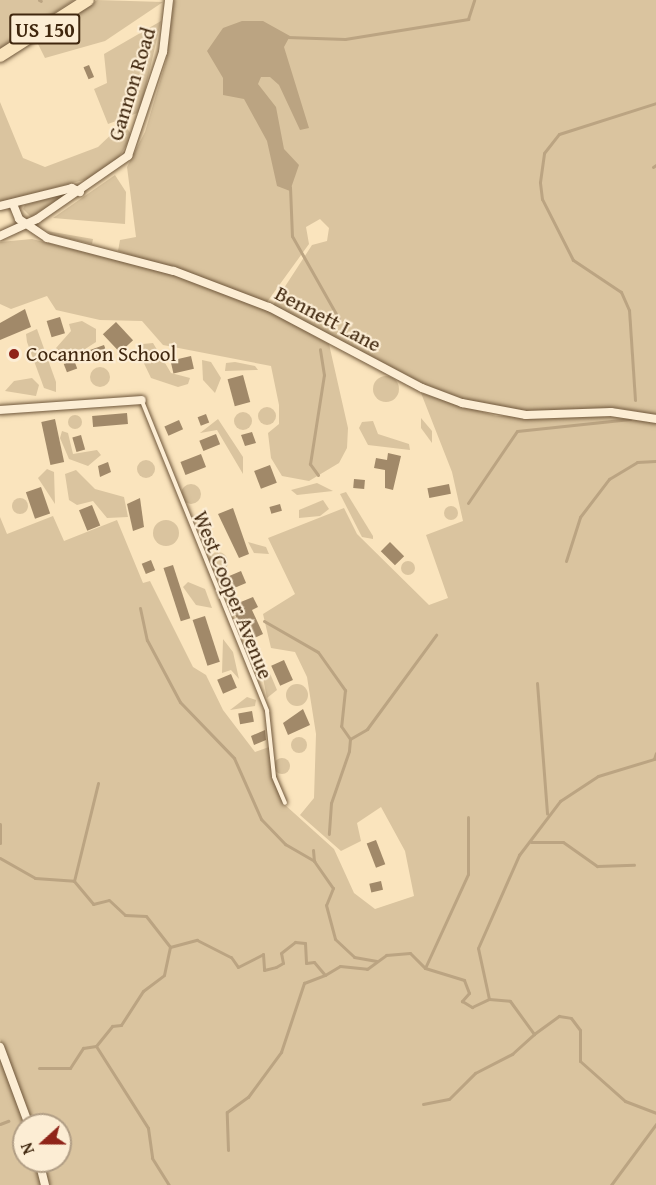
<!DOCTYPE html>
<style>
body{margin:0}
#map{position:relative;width:656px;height:1185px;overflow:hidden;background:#fae4bd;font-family:"Gentium Book Plus",serif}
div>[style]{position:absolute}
.green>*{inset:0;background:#dac49f}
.round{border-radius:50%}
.water>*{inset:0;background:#bba482}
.stream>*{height:3px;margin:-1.5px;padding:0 1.5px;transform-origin:1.5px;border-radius:1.5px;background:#bba482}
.building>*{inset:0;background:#a18969;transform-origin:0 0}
.roads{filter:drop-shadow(0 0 2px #6e563a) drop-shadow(0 0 2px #6e563a)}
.service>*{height:4px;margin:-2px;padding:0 2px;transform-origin:2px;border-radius:2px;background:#fcedd4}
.minor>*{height:8px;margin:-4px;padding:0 4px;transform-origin:4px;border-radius:4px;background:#fcedd4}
.primary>*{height:12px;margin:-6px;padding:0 6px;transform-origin:6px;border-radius:6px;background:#fae4bd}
.dots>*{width:16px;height:16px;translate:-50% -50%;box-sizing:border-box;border:3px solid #fcedd4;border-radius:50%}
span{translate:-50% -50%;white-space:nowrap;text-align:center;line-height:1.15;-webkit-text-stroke:4.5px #fcedd4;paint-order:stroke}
.shield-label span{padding:2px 4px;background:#fcedd4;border:2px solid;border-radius:4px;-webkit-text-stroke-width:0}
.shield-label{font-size:20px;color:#40270e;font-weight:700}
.street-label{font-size:21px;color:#40270e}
.poi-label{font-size:21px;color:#40270e}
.left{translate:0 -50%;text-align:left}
.north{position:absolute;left:12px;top:1113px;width:60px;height:60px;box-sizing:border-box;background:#fcedd4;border:2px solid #b19e85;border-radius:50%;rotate:249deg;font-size:16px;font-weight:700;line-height:24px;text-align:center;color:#40270e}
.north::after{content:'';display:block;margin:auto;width:21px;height:27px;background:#8f2418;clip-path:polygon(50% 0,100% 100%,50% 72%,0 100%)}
</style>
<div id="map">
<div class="green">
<div style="clip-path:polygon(0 0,74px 0,0 49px)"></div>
<div style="clip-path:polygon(97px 0,163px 2px,105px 41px,45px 58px,37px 42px)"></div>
<div style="clip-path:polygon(174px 0,656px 0,656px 415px,618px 408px,527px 411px,463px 399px,424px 384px,273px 305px,312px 245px,327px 241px,329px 228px,320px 219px,306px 227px,309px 244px,267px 302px,118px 251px,120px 240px,136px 237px,127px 167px,145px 132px,166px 61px)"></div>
<div style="clip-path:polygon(161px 21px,140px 112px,108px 124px,94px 89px,107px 83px,104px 54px)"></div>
<div style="clip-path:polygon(0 102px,23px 158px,45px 167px,98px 147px,117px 129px,127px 128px,132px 136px,114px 165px,95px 177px,0 202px)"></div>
<div style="clip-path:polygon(115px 175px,126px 192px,125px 224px,53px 218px)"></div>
<div style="clip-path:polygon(68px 193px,31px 217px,23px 209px,25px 205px)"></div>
<div style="clip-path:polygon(47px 231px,93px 239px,92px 244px,52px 235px)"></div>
<div style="clip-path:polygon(32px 239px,175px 275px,269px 311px,329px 344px,348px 428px,347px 448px,339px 463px,309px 481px,282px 476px,271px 458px,268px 433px,279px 424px,279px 405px,271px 366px,163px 345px,142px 321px,100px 320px,56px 310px,47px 296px,11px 309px,0 304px,0 242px)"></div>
<div style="clip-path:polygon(82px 321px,96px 329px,96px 342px,76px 355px,63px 354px,56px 348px,71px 331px,69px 324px)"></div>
<div style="clip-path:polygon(37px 329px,56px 382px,56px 392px,44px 388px,27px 342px,26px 334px)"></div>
<div style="clip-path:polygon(153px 343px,171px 373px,190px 378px,188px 384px,178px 387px,151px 378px,140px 355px,143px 344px)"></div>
<div style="clip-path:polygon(202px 360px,211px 362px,221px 378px,215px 393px,203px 380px)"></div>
<div style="clip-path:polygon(235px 362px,255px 366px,258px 370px,225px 371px,226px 363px)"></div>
<div class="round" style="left:90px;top:367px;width:20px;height:20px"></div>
<div class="round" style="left:373px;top:376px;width:26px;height:26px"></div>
<div style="clip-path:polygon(32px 378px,39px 385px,36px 396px,5px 391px,14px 381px)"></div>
<div style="clip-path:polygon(421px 393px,496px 416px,626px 417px,656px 423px,656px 1185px,49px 1185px,43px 1161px,60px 1161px,60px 1125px,34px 1125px,0 1039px,0 517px,7px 534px,53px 516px,64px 541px,117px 520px,143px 583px,150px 581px,193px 667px,206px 675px,223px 710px,255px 752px,269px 747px,284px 804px,334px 849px,354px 893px,375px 909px,414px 896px,405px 851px,381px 807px,357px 823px,361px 841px,341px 851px,300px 815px,314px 798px,316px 734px,307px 677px,295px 652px,271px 648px,263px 614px,295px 594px,268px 538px,344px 508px,357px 534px,429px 605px,448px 598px,426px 535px,463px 521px,452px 472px)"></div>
<div class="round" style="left:258px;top:407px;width:18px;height:18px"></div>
<div class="round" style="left:234px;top:412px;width:18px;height:18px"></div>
<div class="round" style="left:68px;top:415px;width:14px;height:14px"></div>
<div style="clip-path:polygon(421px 418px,432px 431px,432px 443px,421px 428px)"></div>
<div style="clip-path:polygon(218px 419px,243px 457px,243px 474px,217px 430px,200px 433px)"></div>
<div style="clip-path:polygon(373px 421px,378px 434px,409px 444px,410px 450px,368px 445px,359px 428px,362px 422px)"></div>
<div style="clip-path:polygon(62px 431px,68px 433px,73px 454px,97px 450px,101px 455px,88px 466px,69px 459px,60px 438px)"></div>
<div class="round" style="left:137px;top:460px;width:18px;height:18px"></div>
<div style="clip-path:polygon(47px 469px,54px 472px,55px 504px,38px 478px)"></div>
<div style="clip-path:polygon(76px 470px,95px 489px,124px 497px,128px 517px,107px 518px,93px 501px,77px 505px,69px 500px,65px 474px)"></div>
<div style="clip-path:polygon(317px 483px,333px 491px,297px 495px,291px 490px)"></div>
<div class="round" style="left:181px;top:484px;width:20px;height:20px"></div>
<div style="clip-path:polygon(346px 492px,373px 536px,373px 539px,362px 537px,340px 494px)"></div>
<div class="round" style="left:12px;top:498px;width:16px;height:16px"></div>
<div style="clip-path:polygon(323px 500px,329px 509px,320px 516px,299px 518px,299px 510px)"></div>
<div class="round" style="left:444px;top:506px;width:14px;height:14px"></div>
<div class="round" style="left:153px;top:520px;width:26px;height:26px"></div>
<div style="clip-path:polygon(248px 542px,266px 547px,269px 554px,254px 553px)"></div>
<div class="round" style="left:208px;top:552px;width:20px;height:20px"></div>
<div class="round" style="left:401px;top:561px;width:14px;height:14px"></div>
<div style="clip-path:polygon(188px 582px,205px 589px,212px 608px,196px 605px,183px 587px)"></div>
<div style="clip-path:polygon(223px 639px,233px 652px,239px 679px,231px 670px,222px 673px)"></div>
<div style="clip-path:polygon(269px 671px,277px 690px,267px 698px,263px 678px)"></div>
<div class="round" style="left:286px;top:684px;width:22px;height:22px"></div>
<div style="clip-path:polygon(247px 697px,256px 700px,255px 706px,230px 710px)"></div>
<div class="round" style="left:291px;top:737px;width:16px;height:16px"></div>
<div class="round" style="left:274px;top:758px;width:16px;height:16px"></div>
<div style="clip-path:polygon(0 1057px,25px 1125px,24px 1161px,34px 1161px,41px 1185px,0 1185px)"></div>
</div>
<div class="water">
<div style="clip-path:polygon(242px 21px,263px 21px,290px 36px,284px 47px,309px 128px,300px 130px,279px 85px,270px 77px,261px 77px,258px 84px,276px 107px,284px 149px,299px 165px,290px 191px,277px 186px,267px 141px,244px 99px,223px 95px,223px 78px,207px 51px,223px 28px)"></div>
</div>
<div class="stream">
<div style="left:39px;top:0;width:2px;rotate:27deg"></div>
<div style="left:287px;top:37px;width:58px;rotate:2deg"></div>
<div style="left:345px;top:39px;width:125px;rotate:-9.2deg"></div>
<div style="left:468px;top:19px;width:20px;rotate:-72deg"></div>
<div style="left:653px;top:167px;width:4px;rotate:-34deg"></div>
<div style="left:290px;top:187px;width:49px;rotate:87.7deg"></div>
<div style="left:292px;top:236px;width:95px;rotate:60.5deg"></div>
<div style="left:635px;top:400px;width:90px;rotate:-93.8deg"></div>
<div style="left:629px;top:310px;width:20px;rotate:-114deg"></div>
<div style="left:621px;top:292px;width:58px;rotate:-146.3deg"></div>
<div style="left:573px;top:260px;width:68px;rotate:-116.9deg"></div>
<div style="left:542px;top:199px;width:17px;rotate:-97deg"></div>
<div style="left:540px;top:182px;width:29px;rotate:-82deg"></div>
<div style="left:544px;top:153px;width:24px;rotate:-52deg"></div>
<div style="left:559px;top:134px;width:102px;rotate:-17.7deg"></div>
<div style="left:318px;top:475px;width:14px;rotate:-126deg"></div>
<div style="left:310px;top:464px;width:90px;rotate:-81.1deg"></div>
<div style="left:324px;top:375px;width:26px;rotate:-99deg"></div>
<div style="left:468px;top:503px;width:87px;rotate:-55.8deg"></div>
<div style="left:517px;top:431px;width:114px;rotate:-6.1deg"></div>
<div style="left:566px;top:561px;width:46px;rotate:-72.3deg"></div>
<div style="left:580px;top:517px;width:48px;rotate:-52.7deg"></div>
<div style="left:609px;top:479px;width:33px;rotate:-31deg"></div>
<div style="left:637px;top:462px;width:19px;rotate:-3deg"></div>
<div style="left:140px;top:608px;width:33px;rotate:78deg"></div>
<div style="left:147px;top:640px;width:70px;rotate:62deg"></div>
<div style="left:180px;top:702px;width:78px;rotate:46deg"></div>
<div style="left:234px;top:758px;width:67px;rotate:66.1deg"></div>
<div style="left:261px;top:819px;width:35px;rotate:46deg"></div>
<div style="left:285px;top:844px;width:34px;rotate:30deg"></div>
<div style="left:264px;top:621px;width:62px;rotate:29.9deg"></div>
<div style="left:318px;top:652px;width:47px;rotate:54.6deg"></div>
<div style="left:345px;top:690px;width:36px;rotate:96deg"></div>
<div style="left:341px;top:726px;width:16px;rotate:55deg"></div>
<div style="left:350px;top:739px;width:12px;rotate:95deg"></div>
<div style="left:349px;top:751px;width:55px;rotate:109.1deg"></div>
<div style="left:331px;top:803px;width:31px;rotate:94deg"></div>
<div style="left:537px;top:683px;width:131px;rotate:85.6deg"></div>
<div style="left:350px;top:739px;width:20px;rotate:-30deg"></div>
<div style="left:367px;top:729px;width:117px;rotate:-53.7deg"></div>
<div style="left:0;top:824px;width:19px;rotate:90deg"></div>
<div style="left:531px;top:842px;width:32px"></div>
<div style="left:563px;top:842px;width:42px;rotate:35.2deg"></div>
<div style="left:597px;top:866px;width:37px;rotate:-2deg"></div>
<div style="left:313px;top:850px;width:11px;rotate:85deg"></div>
<div style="left:314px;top:861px;width:33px;rotate:55deg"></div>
<div style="left:333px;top:888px;width:18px;rotate:112deg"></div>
<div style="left:326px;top:905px;width:35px;rotate:75deg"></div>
<div style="left:335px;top:939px;width:26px;rotate:43deg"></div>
<div style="left:354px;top:957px;width:23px;rotate:10deg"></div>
<div style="left:0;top:858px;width:40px;rotate:29.7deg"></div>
<div style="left:35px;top:878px;width:39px;rotate:4deg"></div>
<div style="left:74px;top:881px;width:30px;rotate:50deg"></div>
<div style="left:93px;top:904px;width:16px;rotate:-14deg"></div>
<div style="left:109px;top:900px;width:22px;rotate:43deg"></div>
<div style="left:125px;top:915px;width:21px;rotate:3deg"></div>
<div style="left:146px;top:916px;width:39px;rotate:52deg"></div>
<div style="left:170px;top:947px;width:28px;rotate:-15deg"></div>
<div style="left:197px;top:940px;width:38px;rotate:27deg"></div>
<div style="left:231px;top:957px;width:12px;rotate:55deg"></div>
<div style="left:238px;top:967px;width:28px;rotate:-27deg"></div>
<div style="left:263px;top:954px;width:16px;rotate:86deg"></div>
<div style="left:264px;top:970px;width:12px;rotate:-14deg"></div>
<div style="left:276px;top:967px;width:8px;rotate:-30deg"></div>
<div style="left:283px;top:963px;width:10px;rotate:-101deg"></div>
<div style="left:281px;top:953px;width:18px;rotate:-38deg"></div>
<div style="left:295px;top:942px;width:10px;rotate:6deg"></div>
<div style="left:305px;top:943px;width:20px;rotate:87deg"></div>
<div style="left:306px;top:963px;width:8px;rotate:-7deg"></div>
<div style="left:314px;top:962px;width:17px;rotate:50deg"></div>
<div style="left:325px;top:975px;width:17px;rotate:-31deg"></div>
<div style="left:340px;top:966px;width:27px;rotate:6deg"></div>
<div style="left:367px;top:969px;width:24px;rotate:-36deg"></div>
<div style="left:386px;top:955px;width:24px;rotate:-5deg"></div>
<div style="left:410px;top:953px;width:21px;rotate:45deg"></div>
<div style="left:425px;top:968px;width:41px;rotate:17.1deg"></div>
<div style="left:464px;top:980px;width:14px;rotate:69deg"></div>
<div style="left:469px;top:993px;width:11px;rotate:131deg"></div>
<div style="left:462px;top:1001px;width:12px;rotate:31deg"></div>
<div style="left:472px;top:1007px;width:19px;rotate:-25deg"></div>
<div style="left:489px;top:999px;width:21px;rotate:5deg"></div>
<div style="left:510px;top:1001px;width:41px;rotate:54deg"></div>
<div style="left:534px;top:1034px;width:31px;rotate:-36deg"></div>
<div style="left:559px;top:1016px;width:12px;rotate:9deg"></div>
<div style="left:571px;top:1018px;width:15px;rotate:53deg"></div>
<div style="left:580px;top:1030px;width:31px;rotate:90deg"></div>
<div style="left:580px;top:1061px;width:60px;rotate:41.6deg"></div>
<div style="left:625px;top:1101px;width:33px;rotate:21deg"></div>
<div style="left:74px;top:881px;width:101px;rotate:-76.2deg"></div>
<div style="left:425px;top:968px;width:103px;rotate:-65.4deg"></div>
<div style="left:468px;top:874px;width:57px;rotate:-90deg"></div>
<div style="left:489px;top:999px;width:52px;rotate:-102.2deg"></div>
<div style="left:478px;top:948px;width:102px;rotate:-66.2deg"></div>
<div style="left:519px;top:855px;width:68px;rotate:-52.8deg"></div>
<div style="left:560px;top:801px;width:45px;rotate:-33.3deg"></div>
<div style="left:598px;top:776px;width:59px;rotate:-16.9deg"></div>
<div style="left:654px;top:759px;width:6px;rotate:-72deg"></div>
<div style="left:96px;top:1046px;width:97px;rotate:57.6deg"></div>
<div style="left:148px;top:1128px;width:30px;rotate:82deg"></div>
<div style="left:152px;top:1158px;width:32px;rotate:58deg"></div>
<div style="left:39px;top:1068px;width:31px"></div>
<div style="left:70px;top:1068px;width:24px;rotate:-57deg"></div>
<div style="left:83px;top:1048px;width:13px;rotate:-9deg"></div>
<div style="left:96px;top:1046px;width:26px;rotate:-51deg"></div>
<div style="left:112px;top:1026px;width:9px;rotate:-6deg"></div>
<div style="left:121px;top:1025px;width:40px;rotate:-57.1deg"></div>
<div style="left:143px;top:991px;width:26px;rotate:-37deg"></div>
<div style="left:164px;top:975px;width:29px;rotate:-78deg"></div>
<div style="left:423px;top:1104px;width:26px;rotate:-11deg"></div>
<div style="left:449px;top:1099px;width:37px;rotate:-45deg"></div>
<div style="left:475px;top:1073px;width:42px;rotate:-27.2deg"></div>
<div style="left:512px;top:1054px;width:30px;rotate:-42deg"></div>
<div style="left:0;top:1124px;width:9px;rotate:-21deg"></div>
<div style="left:228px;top:1150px;width:38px;rotate:-92deg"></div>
<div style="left:227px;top:1112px;width:26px;rotate:-36deg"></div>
<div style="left:248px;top:1097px;width:56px;rotate:-53.7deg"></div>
<div style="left:281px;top:1052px;width:73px;rotate:-71.6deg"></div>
<div style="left:304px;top:983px;width:22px;rotate:-21deg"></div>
<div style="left:611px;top:1185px;width:76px;rotate:-53.6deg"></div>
</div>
<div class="building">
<div style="left:89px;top:65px;width:13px;height:6px;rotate:67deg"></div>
<div style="clip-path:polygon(25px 309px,31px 327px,0 340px,0 323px)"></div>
<div style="left:60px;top:317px;width:17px;height:14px;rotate:73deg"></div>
<div style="left:116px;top:322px;width:25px;height:18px;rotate:47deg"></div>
<div style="left:104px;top:345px;width:12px;height:20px;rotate:70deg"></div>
<div style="left:191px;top:356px;width:13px;height:21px;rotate:77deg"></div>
<div style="left:74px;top:360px;width:9px;height:11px;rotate:69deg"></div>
<div style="left:243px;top:375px;width:28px;height:16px;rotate:75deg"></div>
<div style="left:127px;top:413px;width:11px;height:35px;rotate:85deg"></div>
<div style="left:206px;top:414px;width:9px;height:9px;rotate:69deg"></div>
<div style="left:55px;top:419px;width:44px;height:14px;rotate:78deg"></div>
<div style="left:179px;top:420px;width:10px;height:16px;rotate:66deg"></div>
<div style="clip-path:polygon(252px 432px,256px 443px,245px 446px,241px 435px)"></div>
<div style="left:216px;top:434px;width:11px;height:18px;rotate:68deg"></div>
<div style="left:81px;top:435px;width:15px;height:9px;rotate:74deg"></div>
<div style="clip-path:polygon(388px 453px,401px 456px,393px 490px,385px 488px,385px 470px,374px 468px,376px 458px,387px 460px)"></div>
<div style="left:201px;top:454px;width:14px;height:22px;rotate:69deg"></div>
<div style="clip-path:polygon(108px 462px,111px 472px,100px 477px,98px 466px)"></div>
<div style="left:270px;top:465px;width:19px;height:17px;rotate:69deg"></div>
<div style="left:354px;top:479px;width:11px;height:9px;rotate:5deg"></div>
<div style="left:449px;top:484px;width:10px;height:22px;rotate:79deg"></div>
<div style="left:41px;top:487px;width:28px;height:16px;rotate:71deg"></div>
<div style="clip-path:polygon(140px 498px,144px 527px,133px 531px,127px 504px)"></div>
<div style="left:280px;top:504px;width:7px;height:11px;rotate:74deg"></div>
<div style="left:92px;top:505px;width:22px;height:14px;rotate:68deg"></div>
<div style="clip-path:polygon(233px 508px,249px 554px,239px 558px,218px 514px)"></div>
<div style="left:390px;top:542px;width:20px;height:13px;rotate:45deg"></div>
<div style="left:151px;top:560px;width:11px;height:10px;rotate:68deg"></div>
<div style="left:173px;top:565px;width:56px;height:10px;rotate:72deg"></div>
<div style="left:241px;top:571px;width:13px;height:23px;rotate:67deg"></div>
<div style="clip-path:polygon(253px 597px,258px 607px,252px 610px,263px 634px,248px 641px,231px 606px)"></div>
<div style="left:205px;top:616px;width:48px;height:13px;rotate:72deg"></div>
<div style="left:284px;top:660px;width:22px;height:14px;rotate:66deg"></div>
<div style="left:231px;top:674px;width:15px;height:15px;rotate:67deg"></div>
<div style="clip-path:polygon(303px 709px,310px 725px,288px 735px,283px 723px)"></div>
<div style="left:252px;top:711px;width:11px;height:14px;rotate:80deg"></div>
<div style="clip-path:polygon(265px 730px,266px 740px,254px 745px,251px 736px)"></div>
<div style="left:376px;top:840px;width:26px;height:10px;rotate:69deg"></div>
<div style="left:381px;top:881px;width:9px;height:12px;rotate:77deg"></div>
</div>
<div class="roads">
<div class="service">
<div style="left:142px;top:401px;width:334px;rotate:68deg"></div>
<div style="left:267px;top:711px;width:66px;rotate:83.9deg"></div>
<div style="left:274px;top:777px;width:28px;rotate:67deg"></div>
</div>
<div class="minor">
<div style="left:13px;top:204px;width:16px;rotate:68deg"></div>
<div style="left:19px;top:219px;width:34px;rotate:34deg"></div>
<div style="left:47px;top:238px;width:131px;rotate:14.6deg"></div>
<div style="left:174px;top:271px;width:102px;rotate:20.8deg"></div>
<div style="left:269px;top:307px;width:173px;rotate:27.9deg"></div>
<div style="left:422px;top:388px;width:43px;rotate:20.6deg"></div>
<div style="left:462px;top:403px;width:65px;rotate:10.6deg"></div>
<div style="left:526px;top:415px;width:85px;rotate:-2deg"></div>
<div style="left:611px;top:412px;width:46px;rotate:8.8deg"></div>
<div style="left:0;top:206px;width:74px;rotate:-14deg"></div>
<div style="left:72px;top:188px;width:9px;rotate:27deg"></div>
<div style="left:0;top:236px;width:41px;rotate:-24.7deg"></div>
<div style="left:37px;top:219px;width:111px;rotate:-34.7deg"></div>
<div style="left:128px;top:156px;width:110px;rotate:-71.4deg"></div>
<div style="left:163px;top:52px;width:52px;rotate:-83.4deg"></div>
<div style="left:0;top:410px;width:142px;rotate:-4deg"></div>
<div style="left:0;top:1047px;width:83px;rotate:69.6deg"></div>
<div style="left:39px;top:1161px;width:25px;rotate:76deg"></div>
</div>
<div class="primary">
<div style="left:0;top:56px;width:104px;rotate:-32.5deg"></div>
</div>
</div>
<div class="dots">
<div style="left:14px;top:354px;background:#8f2418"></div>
</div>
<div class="shield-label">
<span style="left:45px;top:29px">US 150</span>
</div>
<div class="street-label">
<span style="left:132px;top:84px;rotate:-73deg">Gannon Road</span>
<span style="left:328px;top:319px;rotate:28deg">Bennett Lane</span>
<span style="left:233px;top:595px;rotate:68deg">West Cooper Avenue</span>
</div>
<div class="poi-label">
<span class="left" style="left:26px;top:354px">Cocannon School</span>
</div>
<div class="north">N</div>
</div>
